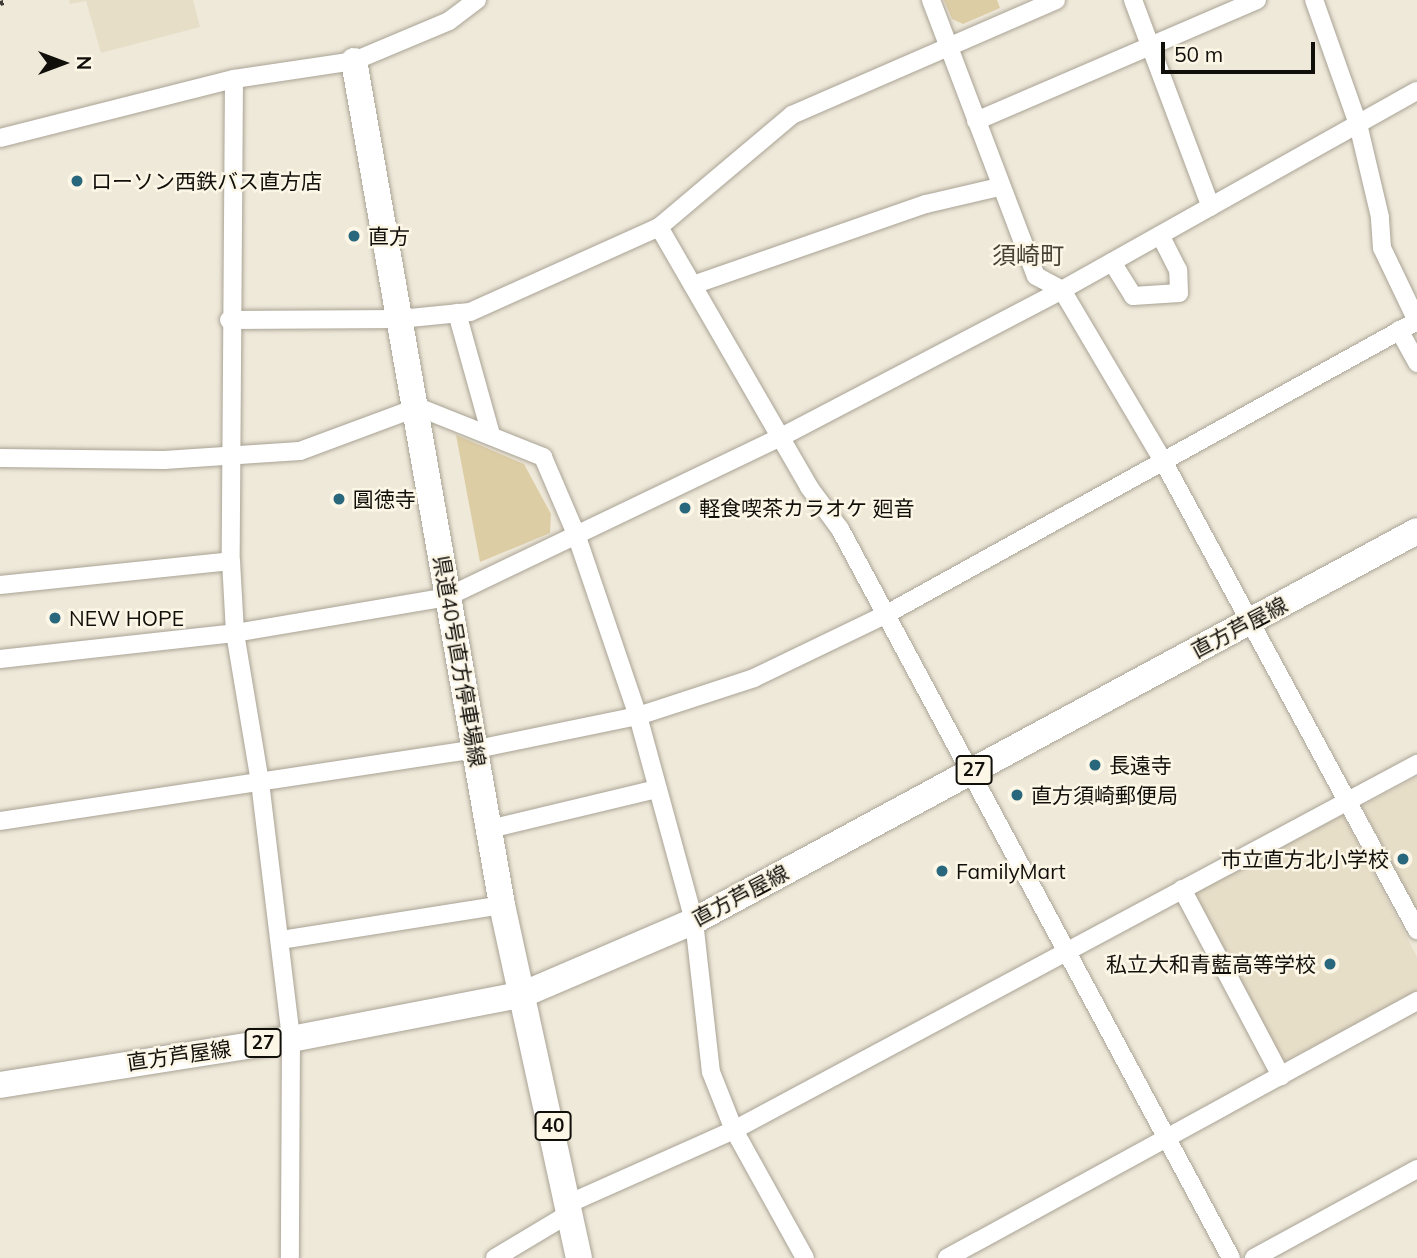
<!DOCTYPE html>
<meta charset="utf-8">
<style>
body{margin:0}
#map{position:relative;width:1417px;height:1258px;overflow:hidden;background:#efe9da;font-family:Mulish,"Noto Sans JP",sans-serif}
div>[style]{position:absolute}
.built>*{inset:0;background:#e7dec8}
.green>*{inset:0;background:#ddcda5}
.roads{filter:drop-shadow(0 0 2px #a9a395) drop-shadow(0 0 2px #a9a395)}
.minor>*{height:18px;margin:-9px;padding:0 9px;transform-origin:9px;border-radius:9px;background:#fff}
.primary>*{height:26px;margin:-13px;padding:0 13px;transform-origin:13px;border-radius:13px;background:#fff}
.rail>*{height:5px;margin-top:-2.5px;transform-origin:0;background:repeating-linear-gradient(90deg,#3e3b34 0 3.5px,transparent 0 10.5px)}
.dots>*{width:19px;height:19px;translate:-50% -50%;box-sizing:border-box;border:4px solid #fcf6e7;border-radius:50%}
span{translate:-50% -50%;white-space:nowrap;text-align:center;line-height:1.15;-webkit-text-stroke:5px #fcf6e7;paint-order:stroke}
.shield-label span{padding:2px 5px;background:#fcf6e7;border:2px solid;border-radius:5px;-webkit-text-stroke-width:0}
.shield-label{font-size:19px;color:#110f0a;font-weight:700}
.poi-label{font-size:21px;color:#110f0a}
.left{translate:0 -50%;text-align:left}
.right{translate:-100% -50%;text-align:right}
.street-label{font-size:21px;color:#110f0a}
.quarter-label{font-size:24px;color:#474236}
.north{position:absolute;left:28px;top:28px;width:70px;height:70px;-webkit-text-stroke:5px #fcf6e7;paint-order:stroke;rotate:90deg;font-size:19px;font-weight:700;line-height:28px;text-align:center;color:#110f0a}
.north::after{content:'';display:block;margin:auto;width:24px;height:32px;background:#110f0a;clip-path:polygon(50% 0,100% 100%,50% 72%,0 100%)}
.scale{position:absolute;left:1161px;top:42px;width:154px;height:32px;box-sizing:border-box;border:4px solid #110f0a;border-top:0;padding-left:9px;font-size:21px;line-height:24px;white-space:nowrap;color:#110f0a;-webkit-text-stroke:5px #fcf6e7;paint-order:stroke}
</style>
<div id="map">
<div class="built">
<div style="clip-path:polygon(69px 0,193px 0,200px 27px,101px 53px,86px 1px,70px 4px)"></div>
<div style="clip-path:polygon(1417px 777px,1417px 911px,1362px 806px)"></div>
<div style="clip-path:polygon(1343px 815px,1417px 957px,1417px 992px,1281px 1063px,1194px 894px)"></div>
</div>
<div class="green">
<div style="clip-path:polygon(944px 0,997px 0,1000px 8px,963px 24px,952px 19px)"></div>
<div style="clip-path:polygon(456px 435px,524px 464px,551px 514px,550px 533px,480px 562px)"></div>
</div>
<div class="roads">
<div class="minor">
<div style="left:931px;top:0;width:295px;rotate:69.2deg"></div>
<div style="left:1036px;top:276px;width:30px;rotate:28deg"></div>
<div style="left:1062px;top:290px;width:196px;rotate:59.4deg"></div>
<div style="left:1162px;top:459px;width:536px;rotate:61.57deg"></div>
<div style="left:1133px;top:0;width:221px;rotate:69.4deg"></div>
<div style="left:234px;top:79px;width:482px;rotate:90.4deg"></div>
<div style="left:231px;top:561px;width:72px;rotate:86.8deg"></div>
<div style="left:235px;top:633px;width:151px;rotate:80.5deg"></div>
<div style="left:260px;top:782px;width:259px;rotate:83.1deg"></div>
<div style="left:291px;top:1039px;width:219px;rotate:90.3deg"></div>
<div style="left:976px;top:121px;width:306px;rotate:-23.3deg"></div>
<div style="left:0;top:138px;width:241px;rotate:-14.2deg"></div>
<div style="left:234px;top:79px;width:121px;rotate:-8.5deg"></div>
<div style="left:354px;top:61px;width:103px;rotate:-22.8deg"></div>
<div style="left:449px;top:21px;width:35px;rotate:-37deg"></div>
<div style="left:659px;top:227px;width:300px;rotate:60deg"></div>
<div style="left:809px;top:487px;width:52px;rotate:53.6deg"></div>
<div style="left:840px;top:529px;width:827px;rotate:61.79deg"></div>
<div style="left:1112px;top:262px;width:40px;rotate:58deg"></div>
<div style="left:1133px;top:296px;width:46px;rotate:-3.7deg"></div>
<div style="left:1179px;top:293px;width:23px;rotate:-92deg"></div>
<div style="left:1178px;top:270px;width:39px;rotate:-117deg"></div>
<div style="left:693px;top:285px;width:247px;rotate:-19.2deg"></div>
<div style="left:926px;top:204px;width:75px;rotate:-13.1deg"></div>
<div style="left:457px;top:313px;width:127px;rotate:74.4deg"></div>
<div style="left:229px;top:320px;width:171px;rotate:-0.3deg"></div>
<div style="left:400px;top:319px;width:70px;rotate:-5.7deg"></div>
<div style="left:470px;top:312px;width:207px;rotate:-24.2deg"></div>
<div style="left:659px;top:227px;width:174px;rotate:-40.1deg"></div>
<div style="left:792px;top:115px;width:288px;rotate:-23.5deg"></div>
<div style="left:1399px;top:330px;width:38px;rotate:61deg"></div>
<div style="left:0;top:458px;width:164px;rotate:0.7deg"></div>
<div style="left:164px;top:460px;width:136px;rotate:-3.8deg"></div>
<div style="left:300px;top:451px;width:126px;rotate:-20.4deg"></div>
<div style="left:418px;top:407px;width:135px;rotate:21.8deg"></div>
<div style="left:543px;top:457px;width:84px;rotate:66.8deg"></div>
<div style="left:576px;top:534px;width:192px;rotate:71.2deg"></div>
<div style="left:638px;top:716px;width:213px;rotate:74.7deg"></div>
<div style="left:694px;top:921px;width:152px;rotate:83.6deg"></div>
<div style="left:711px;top:1072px;width:62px;rotate:68.4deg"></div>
<div style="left:734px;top:1130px;width:146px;rotate:61deg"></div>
<div style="left:0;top:585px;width:232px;rotate:-5.9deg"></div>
<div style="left:0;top:659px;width:236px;rotate:-6.3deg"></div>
<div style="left:235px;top:633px;width:215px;rotate:-9.6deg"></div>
<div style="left:447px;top:597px;width:370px;rotate:-25.6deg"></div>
<div style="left:781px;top:437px;width:317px;rotate:-27.6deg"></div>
<div style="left:1062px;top:290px;width:407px;rotate:-29.3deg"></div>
<div style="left:0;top:821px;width:482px;rotate:-8.6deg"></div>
<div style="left:477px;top:749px;width:164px;rotate:-11.6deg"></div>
<div style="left:638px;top:716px;width:122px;rotate:-18.1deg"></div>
<div style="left:754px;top:678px;width:145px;rotate:-25.7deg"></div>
<div style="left:885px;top:615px;width:608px;rotate:-28.93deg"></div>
<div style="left:1417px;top:321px;width:81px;rotate:-115.6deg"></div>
<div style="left:1382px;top:248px;width:31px;rotate:-94deg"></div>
<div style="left:1380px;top:217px;width:96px;rotate:-103.3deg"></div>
<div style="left:1358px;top:124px;width:132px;rotate:-109.5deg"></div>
<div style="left:490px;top:829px;width:171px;rotate:-13.5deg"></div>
<div style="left:1182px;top:889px;width:212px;rotate:62.1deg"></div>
<div style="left:281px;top:940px;width:224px;rotate:-9deg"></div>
<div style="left:570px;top:1203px;width:180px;rotate:-24deg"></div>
<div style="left:734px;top:1130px;width:775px;rotate:-28.19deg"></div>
<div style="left:495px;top:1258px;width:90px;rotate:-30.9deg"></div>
<div style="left:947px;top:1258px;width:536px;rotate:-28.67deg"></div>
<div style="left:1254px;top:1258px;width:186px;rotate:-28.6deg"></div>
</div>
<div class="primary">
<div style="left:354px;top:61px;width:857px;rotate:80.05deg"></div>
<div style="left:502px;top:905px;width:361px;rotate:77.7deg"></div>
<div style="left:0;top:1085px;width:295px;rotate:-9deg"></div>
<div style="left:291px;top:1039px;width:237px;rotate:-10.9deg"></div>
<div style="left:524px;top:994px;width:185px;rotate:-23.2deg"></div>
<div style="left:694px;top:921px;width:821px;rotate:-28.34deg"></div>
</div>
</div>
<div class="rail">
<div style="left:0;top:3px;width:10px;rotate:-17deg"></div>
</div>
<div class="dots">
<div style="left:77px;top:181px;background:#28677c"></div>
<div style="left:354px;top:236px;background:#28677c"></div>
<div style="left:339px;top:499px;background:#28677c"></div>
<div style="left:685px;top:508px;background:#28677c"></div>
<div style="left:55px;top:618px;background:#28677c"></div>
<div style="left:1095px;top:765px;background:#28677c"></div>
<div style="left:1017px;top:795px;background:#28677c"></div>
<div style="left:1403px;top:859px;background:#28677c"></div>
<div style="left:942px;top:871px;background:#28677c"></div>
<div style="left:1330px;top:964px;background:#28677c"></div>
</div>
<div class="shield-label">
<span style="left:974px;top:770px">27</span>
<span style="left:263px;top:1043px">27</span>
<span style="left:553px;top:1126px">40</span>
</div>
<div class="poi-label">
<span class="left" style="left:91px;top:181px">ローソン西鉄バス直方店</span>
<span class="left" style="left:368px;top:236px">直方</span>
<span class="left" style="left:353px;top:499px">圓徳寺</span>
<span class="left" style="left:699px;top:508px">軽食喫茶カラオケ 廻音</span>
<span class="left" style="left:69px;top:618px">NEW HOPE</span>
<span class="left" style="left:1109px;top:765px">長遠寺</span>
<span class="left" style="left:1031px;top:795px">直方須崎郵便局</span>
<span class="right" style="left:1389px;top:859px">市立直方北小学校</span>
<span class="left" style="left:956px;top:871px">FamilyMart</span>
<span class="right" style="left:1316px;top:964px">私立大和青藍高等学校</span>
</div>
<div class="street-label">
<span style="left:1239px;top:627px;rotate:-28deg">直方芦屋線</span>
<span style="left:460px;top:661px;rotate:80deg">県道40号直方停車場線</span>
<span style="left:740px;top:895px;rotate:-28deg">直方芦屋線</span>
<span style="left:179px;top:1055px;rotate:-8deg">直方芦屋線</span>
</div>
<div class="quarter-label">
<span style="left:1028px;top:256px">須崎町</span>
</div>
<div class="north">N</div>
<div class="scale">50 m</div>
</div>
